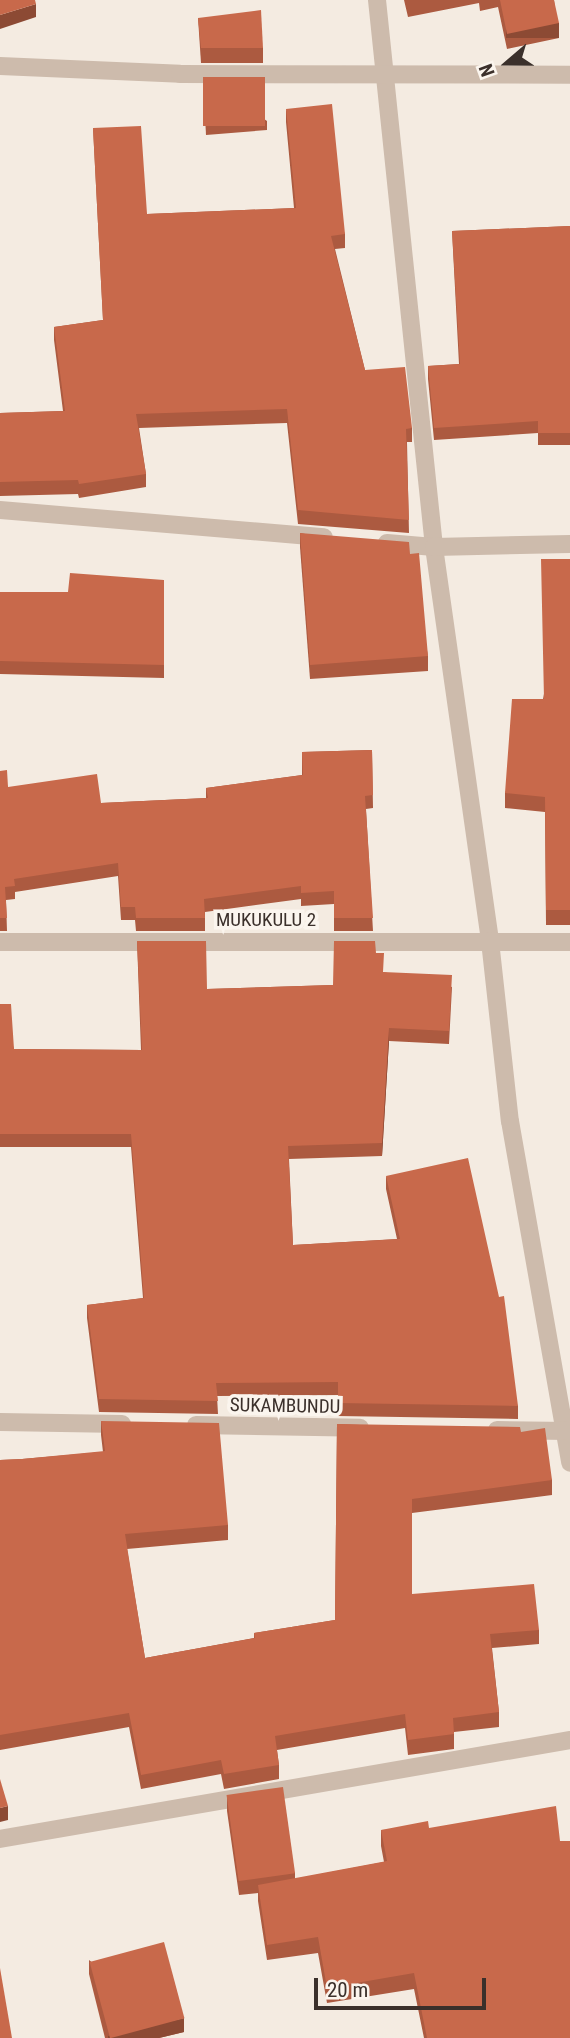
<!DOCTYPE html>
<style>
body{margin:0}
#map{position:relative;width:570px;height:2038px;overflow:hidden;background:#f4ebe1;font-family:"Roboto Condensed",sans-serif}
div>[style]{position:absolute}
.minor>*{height:18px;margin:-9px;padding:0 9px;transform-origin:9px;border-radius:9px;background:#cdbbac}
.wall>*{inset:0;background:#ac5a40}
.shaded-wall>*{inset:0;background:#8c4a34;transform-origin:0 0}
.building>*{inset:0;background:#c8694b;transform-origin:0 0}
span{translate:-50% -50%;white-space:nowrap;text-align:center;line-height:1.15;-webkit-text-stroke:7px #fbf5ee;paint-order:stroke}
.street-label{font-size:19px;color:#3b302b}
.north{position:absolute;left:472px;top:28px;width:70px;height:70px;-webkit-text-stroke:5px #fbf5ee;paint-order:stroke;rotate:250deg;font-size:19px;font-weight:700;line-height:28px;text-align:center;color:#3b302b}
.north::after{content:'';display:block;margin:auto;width:24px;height:32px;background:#3b302b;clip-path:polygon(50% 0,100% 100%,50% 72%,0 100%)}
.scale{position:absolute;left:314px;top:1978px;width:172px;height:32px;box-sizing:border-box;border:4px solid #3b302b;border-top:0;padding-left:9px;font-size:21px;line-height:24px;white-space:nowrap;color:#3b302b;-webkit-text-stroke:5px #fbf5ee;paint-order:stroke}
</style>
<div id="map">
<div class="minor">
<div style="left:377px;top:0;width:550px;rotate:84.05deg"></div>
<div style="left:434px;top:547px;width:398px;rotate:81.9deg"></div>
<div style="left:490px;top:941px;width:181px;rotate:83.7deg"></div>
<div style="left:510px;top:1121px;width:347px;rotate:80deg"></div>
<div style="left:0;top:66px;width:180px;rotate:2.5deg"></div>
<div style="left:180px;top:74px;width:390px;rotate:0.1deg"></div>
<div style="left:0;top:510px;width:325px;rotate:4.8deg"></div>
<div style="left:387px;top:543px;width:47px;rotate:4.9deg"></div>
<div style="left:434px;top:547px;width:136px;rotate:-1.3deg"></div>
<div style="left:0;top:942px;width:570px"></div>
<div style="left:0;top:1422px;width:122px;rotate:0.9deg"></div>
<div style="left:196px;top:1425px;width:164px;rotate:1deg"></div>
<div style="left:497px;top:1430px;width:73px;rotate:0.8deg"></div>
<div style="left:0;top:1839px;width:579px;rotate:-9.85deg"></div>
</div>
<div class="wall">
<div style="clip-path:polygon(404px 0,554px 0,559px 38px,507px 49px,498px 7px,480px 11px,479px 3px,408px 17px)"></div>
<div style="clip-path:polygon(198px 18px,263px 48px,263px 63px,201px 63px)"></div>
<div style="clip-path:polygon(203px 77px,267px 121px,267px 130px,206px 135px)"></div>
<div style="clip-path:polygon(286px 109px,345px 234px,345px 248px,335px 249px,365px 370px,412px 428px,412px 442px,407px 442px,409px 533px,298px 524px,287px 423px,139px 428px,146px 474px,146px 487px,79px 498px,78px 494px,0 496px,0 413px,63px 411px,54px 340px,54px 327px,103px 320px,93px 128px,147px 214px,294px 208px,286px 122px)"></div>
<div style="clip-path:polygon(570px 226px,570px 445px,538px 445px,538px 433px,434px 440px,428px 379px,428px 366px,459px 364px,452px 231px)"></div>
<div style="clip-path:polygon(300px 533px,410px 554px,428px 656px,428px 671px,310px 679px,300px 547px)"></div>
<div style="clip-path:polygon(570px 559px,570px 925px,546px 925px,545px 812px,505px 808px,505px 793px,543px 699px)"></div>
<div style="clip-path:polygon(164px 580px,164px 678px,0 674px,0 592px,68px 592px)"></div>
<div style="clip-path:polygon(372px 750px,373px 808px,366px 809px,373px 931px,334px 931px,334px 904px,301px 906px,301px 899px,205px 912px,205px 931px,136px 931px,135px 920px,121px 920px,118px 876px,15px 892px,15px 899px,6px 900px,7px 931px,0 931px,0 771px,8px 787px,101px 803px,206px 798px,206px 788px,302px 775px,302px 752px)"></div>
<div style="clip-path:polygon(137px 941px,207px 989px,333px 985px,376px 953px,383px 972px,452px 987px,449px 1044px,389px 1041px,382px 1156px,289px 1159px,293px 1245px,397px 1239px,386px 1189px,386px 1176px,518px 1406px,518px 1419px,338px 1416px,338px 1395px,217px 1396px,218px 1414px,99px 1412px,87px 1318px,87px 1305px,143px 1298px,131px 1147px,0 1147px,0 1004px,14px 1049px,141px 1050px)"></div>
<div style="clip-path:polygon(101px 1421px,228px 1525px,228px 1540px,127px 1549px,145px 1658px,254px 1638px,254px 1633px,335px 1620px,337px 1424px,521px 1432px,552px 1480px,552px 1495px,412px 1513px,412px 1594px,539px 1630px,539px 1644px,492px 1648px,499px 1712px,499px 1727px,454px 1732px,454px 1749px,408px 1755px,405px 1728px,277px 1750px,279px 1765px,279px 1779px,224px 1789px,221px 1774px,141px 1789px,129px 1727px,0 1750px,0 1460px,22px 1459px,103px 1452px,101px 1435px)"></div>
<div style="clip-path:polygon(227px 1797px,295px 1873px,295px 1879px,384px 1862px,381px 1846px,381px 1830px,429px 1828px,570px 2038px,424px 2038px,414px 1989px,327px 2003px,318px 1953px,267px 1960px,258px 1901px,258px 1893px,239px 1895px,227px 1811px)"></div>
<div style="clip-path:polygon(89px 1960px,184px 2032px,159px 2038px,105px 2038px,89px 1974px)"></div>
</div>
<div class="shaded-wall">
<div style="clip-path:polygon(36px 4px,36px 17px,0 29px,0 15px)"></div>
<div style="left:559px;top:23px;width:15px;height:53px;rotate:90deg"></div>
<div style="clip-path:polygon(389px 1028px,389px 1041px,382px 1156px,382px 1143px)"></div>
<div style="clip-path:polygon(8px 1806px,8px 1820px,0 1822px,0 1808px)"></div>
<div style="clip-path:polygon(184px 2018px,184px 2032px,159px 2038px,108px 2038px,108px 2036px)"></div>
</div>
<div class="building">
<div style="clip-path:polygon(0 0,35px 0,36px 4px,0 15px)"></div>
<div style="clip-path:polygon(500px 0,554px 0,559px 23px,507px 34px)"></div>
<div style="clip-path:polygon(261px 10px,263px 48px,201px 48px,198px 18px)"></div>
<div style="left:203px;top:77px;width:62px;height:49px"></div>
<div style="clip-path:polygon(332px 104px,345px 234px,331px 236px,365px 370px,405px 367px,412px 428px,406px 429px,409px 520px,298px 510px,287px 409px,136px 414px,146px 474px,79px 484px,78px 480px,0 482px,0 413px,65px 411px,54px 327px,103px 320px,93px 128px,141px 126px,147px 214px,296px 208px,286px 109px)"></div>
<div style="clip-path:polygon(570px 226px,570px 433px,538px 433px,538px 421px,434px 428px,428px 366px,460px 364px,452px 231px)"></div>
<div style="clip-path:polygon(300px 533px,409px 542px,410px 554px,419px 553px,428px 656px,310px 665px)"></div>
<div style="clip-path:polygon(541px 559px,570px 559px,570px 910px,546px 910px,545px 797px,505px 793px,512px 699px,544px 699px)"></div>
<div style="clip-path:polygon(70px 573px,164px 580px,164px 665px,0 661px,0 592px,68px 592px)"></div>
<div style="clip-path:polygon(372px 750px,373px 795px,365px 796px,373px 918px,334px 918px,334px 891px,301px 893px,301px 886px,204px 899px,205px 918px,136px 918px,135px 907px,121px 907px,118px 863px,14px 879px,15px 886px,5px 887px,7px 918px,0 918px,0 771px,7px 770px,8px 787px,97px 774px,101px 803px,208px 798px,206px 788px,303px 775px,302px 752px)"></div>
<div style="clip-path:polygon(137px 941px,206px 941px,207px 989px,333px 985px,334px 941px,375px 941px,376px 953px,384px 953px,383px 972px,452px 975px,449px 1031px,389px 1028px,382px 1143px,288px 1146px,293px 1245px,400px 1239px,386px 1176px,468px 1158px,499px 1297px,504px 1296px,518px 1406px,338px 1403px,338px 1382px,216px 1383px,218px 1401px,99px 1399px,87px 1305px,144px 1298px,131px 1134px,0 1134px,0 1004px,11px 1004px,14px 1049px,142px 1050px)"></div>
<div style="clip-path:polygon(101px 1421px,219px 1423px,228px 1525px,125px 1534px,145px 1658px,255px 1638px,254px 1633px,335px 1620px,337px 1424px,520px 1427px,521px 1432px,545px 1428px,552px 1480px,412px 1499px,412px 1594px,534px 1584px,539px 1630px,490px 1634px,499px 1712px,453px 1718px,454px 1734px,408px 1740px,405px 1714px,275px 1736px,279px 1765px,224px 1774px,221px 1760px,141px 1775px,129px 1713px,0 1735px,0 1460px,22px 1459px,105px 1451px)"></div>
<div style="clip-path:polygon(0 1779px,8px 1806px,0 1808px)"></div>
<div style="left:283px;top:1787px;width:87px;height:57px;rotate:82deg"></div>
<div style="clip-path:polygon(556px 1806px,560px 1841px,570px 1841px,570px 2038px,427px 2038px,414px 1973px,327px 1988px,318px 1937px,267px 1945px,258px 1885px,387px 1861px,381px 1830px,428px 1821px,429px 1828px)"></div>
<div style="left:164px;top:1942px;width:79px;height:77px;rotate:75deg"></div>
<div style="clip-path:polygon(0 1968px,12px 2038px,0 2038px)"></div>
</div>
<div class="street-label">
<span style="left:266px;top:920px">MUKUKULU 2</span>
<span style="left:285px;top:1406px;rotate:1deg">SUKAMBUNDU</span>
</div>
<div class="north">N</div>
<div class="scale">20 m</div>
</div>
